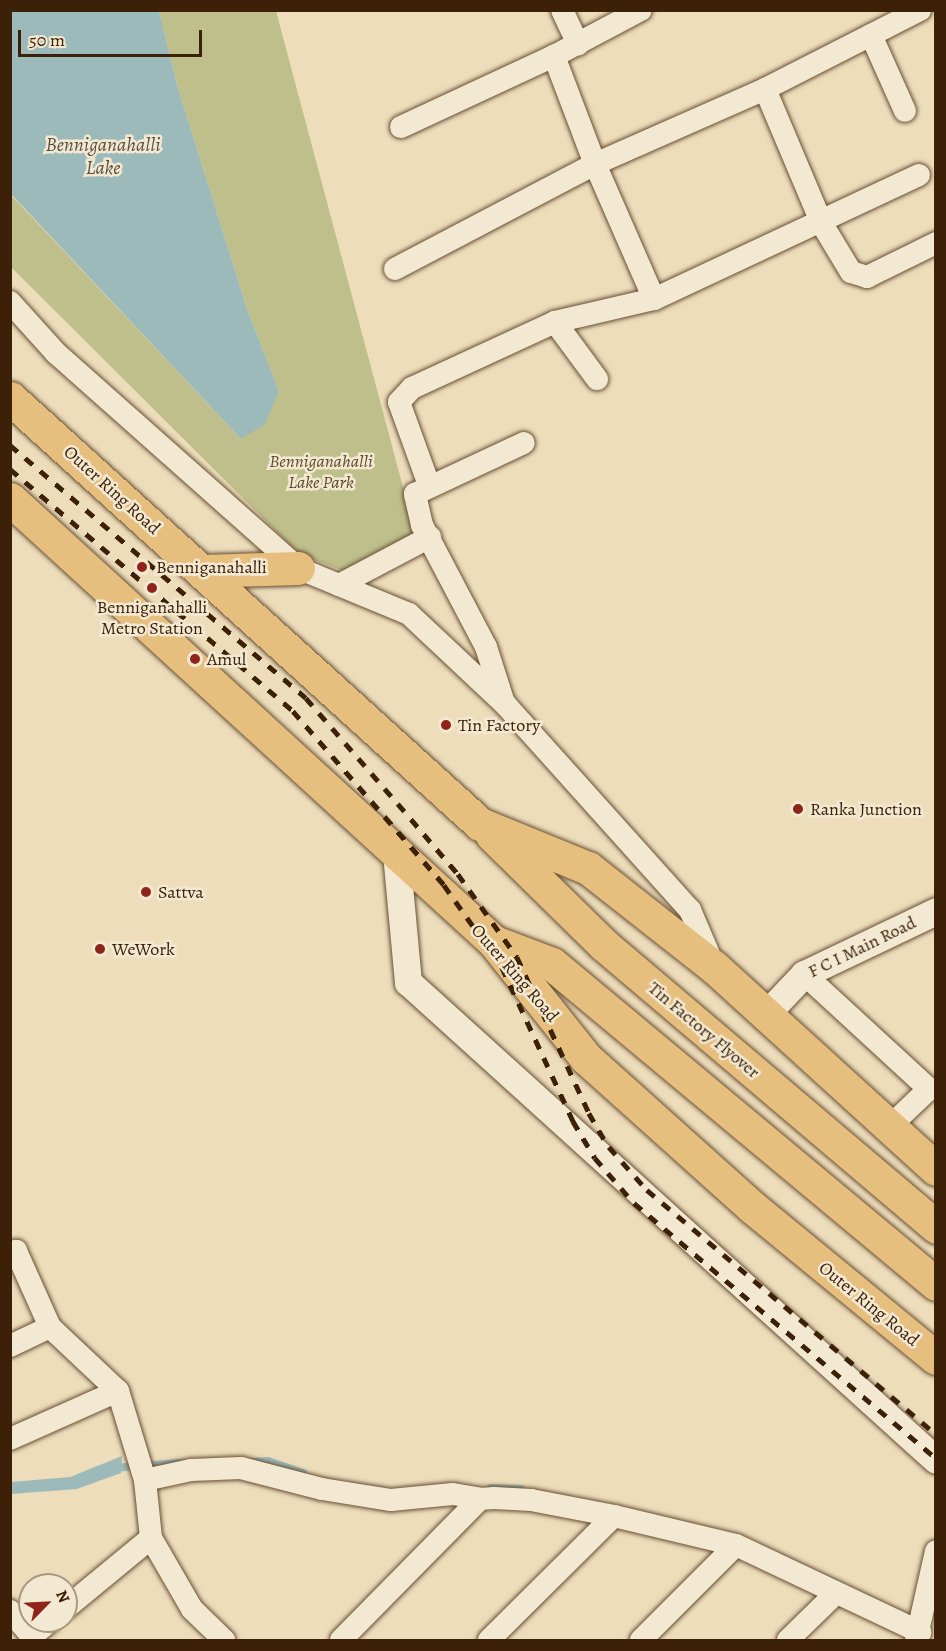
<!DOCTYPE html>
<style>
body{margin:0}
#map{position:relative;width:946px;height:1651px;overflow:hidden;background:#edddbb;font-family:Alegreya,serif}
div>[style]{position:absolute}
.green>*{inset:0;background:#bfbf8b}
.water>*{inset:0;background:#9dbaba}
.stream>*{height:8px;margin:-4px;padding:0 4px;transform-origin:4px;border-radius:4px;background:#9dbaba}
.roads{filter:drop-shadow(0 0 2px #684f34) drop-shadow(0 0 2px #684f34)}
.minor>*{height:22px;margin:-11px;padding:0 11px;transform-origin:11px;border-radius:11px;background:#f3e9d3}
.tertiary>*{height:27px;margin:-13.5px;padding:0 13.5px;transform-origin:13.5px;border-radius:13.5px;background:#f3e9d3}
.trunk>*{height:33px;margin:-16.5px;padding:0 16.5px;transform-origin:16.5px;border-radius:16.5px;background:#e6be7e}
.rail>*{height:4.5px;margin-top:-2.25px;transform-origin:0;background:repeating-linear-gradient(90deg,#3c2007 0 10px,transparent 0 20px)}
.dots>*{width:16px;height:16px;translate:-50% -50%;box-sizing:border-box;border:3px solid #f3e9d3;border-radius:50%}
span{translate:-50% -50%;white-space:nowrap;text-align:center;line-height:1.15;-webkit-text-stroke:5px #f3e9d3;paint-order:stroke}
.park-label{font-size:18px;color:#5d4828;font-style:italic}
.street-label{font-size:18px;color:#3c2007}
.poi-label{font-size:18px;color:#3c2007}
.left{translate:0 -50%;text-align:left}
.water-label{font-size:20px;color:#594e3d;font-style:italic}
.frame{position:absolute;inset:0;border:12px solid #3c2007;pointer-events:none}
.north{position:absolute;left:18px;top:1573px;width:60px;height:60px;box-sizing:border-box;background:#f3e9d3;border:2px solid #aa9981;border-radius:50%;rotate:66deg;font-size:16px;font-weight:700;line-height:24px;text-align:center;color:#3c2007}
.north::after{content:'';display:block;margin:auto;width:21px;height:27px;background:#8f2418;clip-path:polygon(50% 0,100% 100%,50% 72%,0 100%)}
.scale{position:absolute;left:18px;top:30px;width:184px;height:27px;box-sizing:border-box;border:3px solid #3c2007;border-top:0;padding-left:8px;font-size:18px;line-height:21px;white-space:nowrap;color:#3c2007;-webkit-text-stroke:4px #f3e9d3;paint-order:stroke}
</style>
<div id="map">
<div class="green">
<div style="clip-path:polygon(159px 11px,276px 11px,416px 536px,344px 571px,299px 554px,11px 267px,10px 194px,241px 439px,279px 391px,247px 309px,178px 88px)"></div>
</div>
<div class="water">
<div style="clip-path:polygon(10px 11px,159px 11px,178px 88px,247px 309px,279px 391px,265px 424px,241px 439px,11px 194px)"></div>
<div style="clip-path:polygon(122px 1456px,121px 1473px,77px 1489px,11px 1494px,11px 1482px,70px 1477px)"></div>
</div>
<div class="stream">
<div style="left:251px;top:1462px;width:17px;rotate:-3deg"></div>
<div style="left:268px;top:1461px;width:37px;rotate:19deg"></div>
<div style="left:113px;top:1468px;width:66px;rotate:-4.3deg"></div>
<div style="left:491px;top:1488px;width:30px;rotate:2deg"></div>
</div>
<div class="roads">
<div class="minor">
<div style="left:562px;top:10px;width:38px;rotate:65deg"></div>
<div style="left:871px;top:35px;width:83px;rotate:65.9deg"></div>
<div style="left:765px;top:89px;width:147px;rotate:67.1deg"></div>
<div style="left:822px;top:224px;width:56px;rotate:58.9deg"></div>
<div style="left:851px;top:272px;width:17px;rotate:17deg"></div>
<div style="left:867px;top:277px;width:77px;rotate:-26.2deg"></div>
<div style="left:401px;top:127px;width:169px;rotate:-24.9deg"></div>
<div style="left:919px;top:175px;width:293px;rotate:154.9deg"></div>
<div style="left:654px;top:299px;width:147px;rotate:-113.6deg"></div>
<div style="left:595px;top:164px;width:186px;rotate:-23.8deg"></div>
<div style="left:765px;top:89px;width:174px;rotate:-27deg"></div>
<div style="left:395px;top:269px;width:226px;rotate:-27.7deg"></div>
<div style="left:595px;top:164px;width:116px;rotate:-110.8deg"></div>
<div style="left:554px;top:56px;width:98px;rotate:-27.9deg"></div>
<div style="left:10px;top:302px;width:69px;rotate:48deg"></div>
<div style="left:56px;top:353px;width:324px;rotate:41.6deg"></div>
<div style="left:298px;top:568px;width:120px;rotate:22.5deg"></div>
<div style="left:409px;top:614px;width:132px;rotate:43.2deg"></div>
<div style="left:505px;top:704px;width:277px;rotate:48.1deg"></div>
<div style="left:690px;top:910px;width:59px;rotate:66.9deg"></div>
<div style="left:555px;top:322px;width:71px;rotate:53.6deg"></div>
<div style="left:429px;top:485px;width:88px;rotate:-109.9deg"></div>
<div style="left:399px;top:402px;width:19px;rotate:-47deg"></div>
<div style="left:412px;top:388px;width:157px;rotate:-24.8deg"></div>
<div style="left:555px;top:322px;width:102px;rotate:-13.1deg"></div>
<div style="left:339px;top:585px;width:103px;rotate:-27.8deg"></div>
<div style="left:504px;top:703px;width:59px;rotate:-107.8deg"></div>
<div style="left:486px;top:647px;width:138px;rotate:-117.7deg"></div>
<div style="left:422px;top:525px;width:32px;rotate:-103deg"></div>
<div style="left:415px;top:494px;width:120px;rotate:-25.1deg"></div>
<div style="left:804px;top:974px;width:170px;rotate:42.6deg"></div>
<div style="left:929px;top:1089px;width:57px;rotate:136.4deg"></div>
<div style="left:10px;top:1254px;width:7px;rotate:-27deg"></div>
<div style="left:16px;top:1251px;width:83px;rotate:65.9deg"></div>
<div style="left:50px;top:1327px;width:93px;rotate:43.3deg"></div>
<div style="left:118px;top:1391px;width:93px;rotate:73.1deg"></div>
<div style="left:145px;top:1480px;width:58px;rotate:84.1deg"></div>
<div style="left:151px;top:1538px;width:82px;rotate:60deg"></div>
<div style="left:192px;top:1609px;width:45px;rotate:44.1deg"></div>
<div style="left:10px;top:1346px;width:44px;rotate:-25.4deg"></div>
<div style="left:10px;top:1439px;width:118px;rotate:-24deg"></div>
<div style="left:145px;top:1480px;width:47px;rotate:-12.3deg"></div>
<div style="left:191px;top:1470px;width:50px;rotate:-2.3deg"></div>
<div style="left:241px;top:1468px;width:84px;rotate:14.5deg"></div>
<div style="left:322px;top:1489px;width:70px;rotate:9.1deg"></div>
<div style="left:391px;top:1500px;width:62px;rotate:-5.5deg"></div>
<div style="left:453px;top:1494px;width:27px;rotate:10deg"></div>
<div style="left:66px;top:1608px;width:110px;rotate:-39.5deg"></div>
<div style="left:10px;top:1611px;width:38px;rotate:49deg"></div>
<div style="left:31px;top:1637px;width:25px;rotate:-40deg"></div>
<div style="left:341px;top:1640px;width:198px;rotate:-45.4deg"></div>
<div style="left:480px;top:1499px;width:14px;rotate:-4deg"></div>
<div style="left:494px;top:1498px;width:37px;rotate:3deg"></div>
<div style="left:531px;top:1500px;width:85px;rotate:10.9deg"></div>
<div style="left:614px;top:1516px;width:125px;rotate:13.4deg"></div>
<div style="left:736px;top:1545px;width:204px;rotate:25.3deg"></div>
<div style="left:489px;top:1640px;width:176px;rotate:-44.8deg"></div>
<div style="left:641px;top:1640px;width:134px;rotate:-45deg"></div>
<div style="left:788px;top:1640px;width:66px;rotate:-44.4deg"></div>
<div style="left:916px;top:1640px;width:91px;rotate:-77.3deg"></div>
</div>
<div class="tertiary">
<div style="left:396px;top:853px;width:130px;rotate:84.7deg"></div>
<div style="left:408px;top:982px;width:712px;rotate:42.15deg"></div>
<div style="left:767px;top:1013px;width:54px;rotate:-46.5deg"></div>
<div style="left:804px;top:974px;width:146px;rotate:-25.5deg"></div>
</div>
<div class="trunk">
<div style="left:10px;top:398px;width:634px;rotate:42.19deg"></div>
<div style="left:480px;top:824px;width:117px;rotate:22.2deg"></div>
<div style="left:588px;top:868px;width:160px;rotate:38.2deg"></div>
<div style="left:714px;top:967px;width:300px;rotate:42.3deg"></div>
<div style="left:10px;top:499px;width:656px;rotate:42.47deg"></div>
<div style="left:494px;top:942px;width:148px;rotate:51.6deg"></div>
<div style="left:586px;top:1058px;width:223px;rotate:41.9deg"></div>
<div style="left:752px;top:1207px;width:238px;rotate:39.4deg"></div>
<div style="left:201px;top:571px;width:97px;rotate:-1.8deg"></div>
<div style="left:492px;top:835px;width:157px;rotate:44.5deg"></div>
<div style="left:604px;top:945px;width:436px;rotate:40.3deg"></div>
<div style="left:494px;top:942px;width:62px;rotate:20.8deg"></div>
<div style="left:552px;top:964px;width:500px;rotate:39.8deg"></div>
</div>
</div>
<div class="rail">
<div style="left:10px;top:445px;width:389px;rotate:40.5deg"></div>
<div style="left:306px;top:698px;width:160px;rotate:49deg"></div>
<div style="left:411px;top:819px;width:72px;rotate:49.5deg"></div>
<div style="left:458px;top:874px;width:102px;rotate:54.6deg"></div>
<div style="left:517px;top:957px;width:172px;rotate:65.2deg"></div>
<div style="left:589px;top:1113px;width:39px;rotate:60deg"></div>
<div style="left:609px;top:1147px;width:57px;rotate:48.5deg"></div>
<div style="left:647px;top:1190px;width:378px;rotate:40.2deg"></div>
<div style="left:10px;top:469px;width:372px;rotate:40.5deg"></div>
<div style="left:293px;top:711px;width:230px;rotate:49deg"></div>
<div style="left:444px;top:885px;width:100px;rotate:54.7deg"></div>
<div style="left:502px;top:967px;width:170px;rotate:65.2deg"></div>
<div style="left:573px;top:1121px;width:43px;rotate:59.3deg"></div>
<div style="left:595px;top:1158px;width:60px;rotate:49.1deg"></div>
<div style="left:634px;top:1203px;width:395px;rotate:40.2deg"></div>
</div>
<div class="dots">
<div style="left:142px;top:567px;background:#8f2418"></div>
<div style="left:152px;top:588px;background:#8f2418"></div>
<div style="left:195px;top:659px;background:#8f2418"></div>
<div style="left:446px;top:725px;background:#8f2418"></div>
<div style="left:798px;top:809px;background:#8f2418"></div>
<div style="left:146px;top:892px;background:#8f2418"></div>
<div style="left:100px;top:949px;background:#8f2418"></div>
</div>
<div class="park-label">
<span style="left:321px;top:472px">Benniganahalli<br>Lake Park</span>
</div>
<div class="street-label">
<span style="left:112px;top:490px;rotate:42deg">Outer Ring Road</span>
<span style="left:862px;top:947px;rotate:-26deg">F C I Main Road</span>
<span style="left:515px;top:973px;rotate:49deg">Outer Ring Road</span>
<span style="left:704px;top:1030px;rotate:40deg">Tin Factory Flyover</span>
<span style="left:869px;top:1304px;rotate:39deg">Outer Ring Road</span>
</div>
<div class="poi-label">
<span class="left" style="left:156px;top:567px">Benniganahalli</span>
<span style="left:152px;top:618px">Benniganahalli<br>Metro Station</span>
<span class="left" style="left:207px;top:659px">Amul</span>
<span class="left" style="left:458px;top:725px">Tin Factory</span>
<span class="left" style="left:810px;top:809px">Ranka Junction</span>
<span class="left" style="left:158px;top:892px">Sattva</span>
<span class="left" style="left:112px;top:949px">WeWork</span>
</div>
<div class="water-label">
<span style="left:103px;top:156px">Benniganahalli<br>Lake</span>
</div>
<div class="frame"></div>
<div class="north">N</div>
<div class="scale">50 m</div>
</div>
